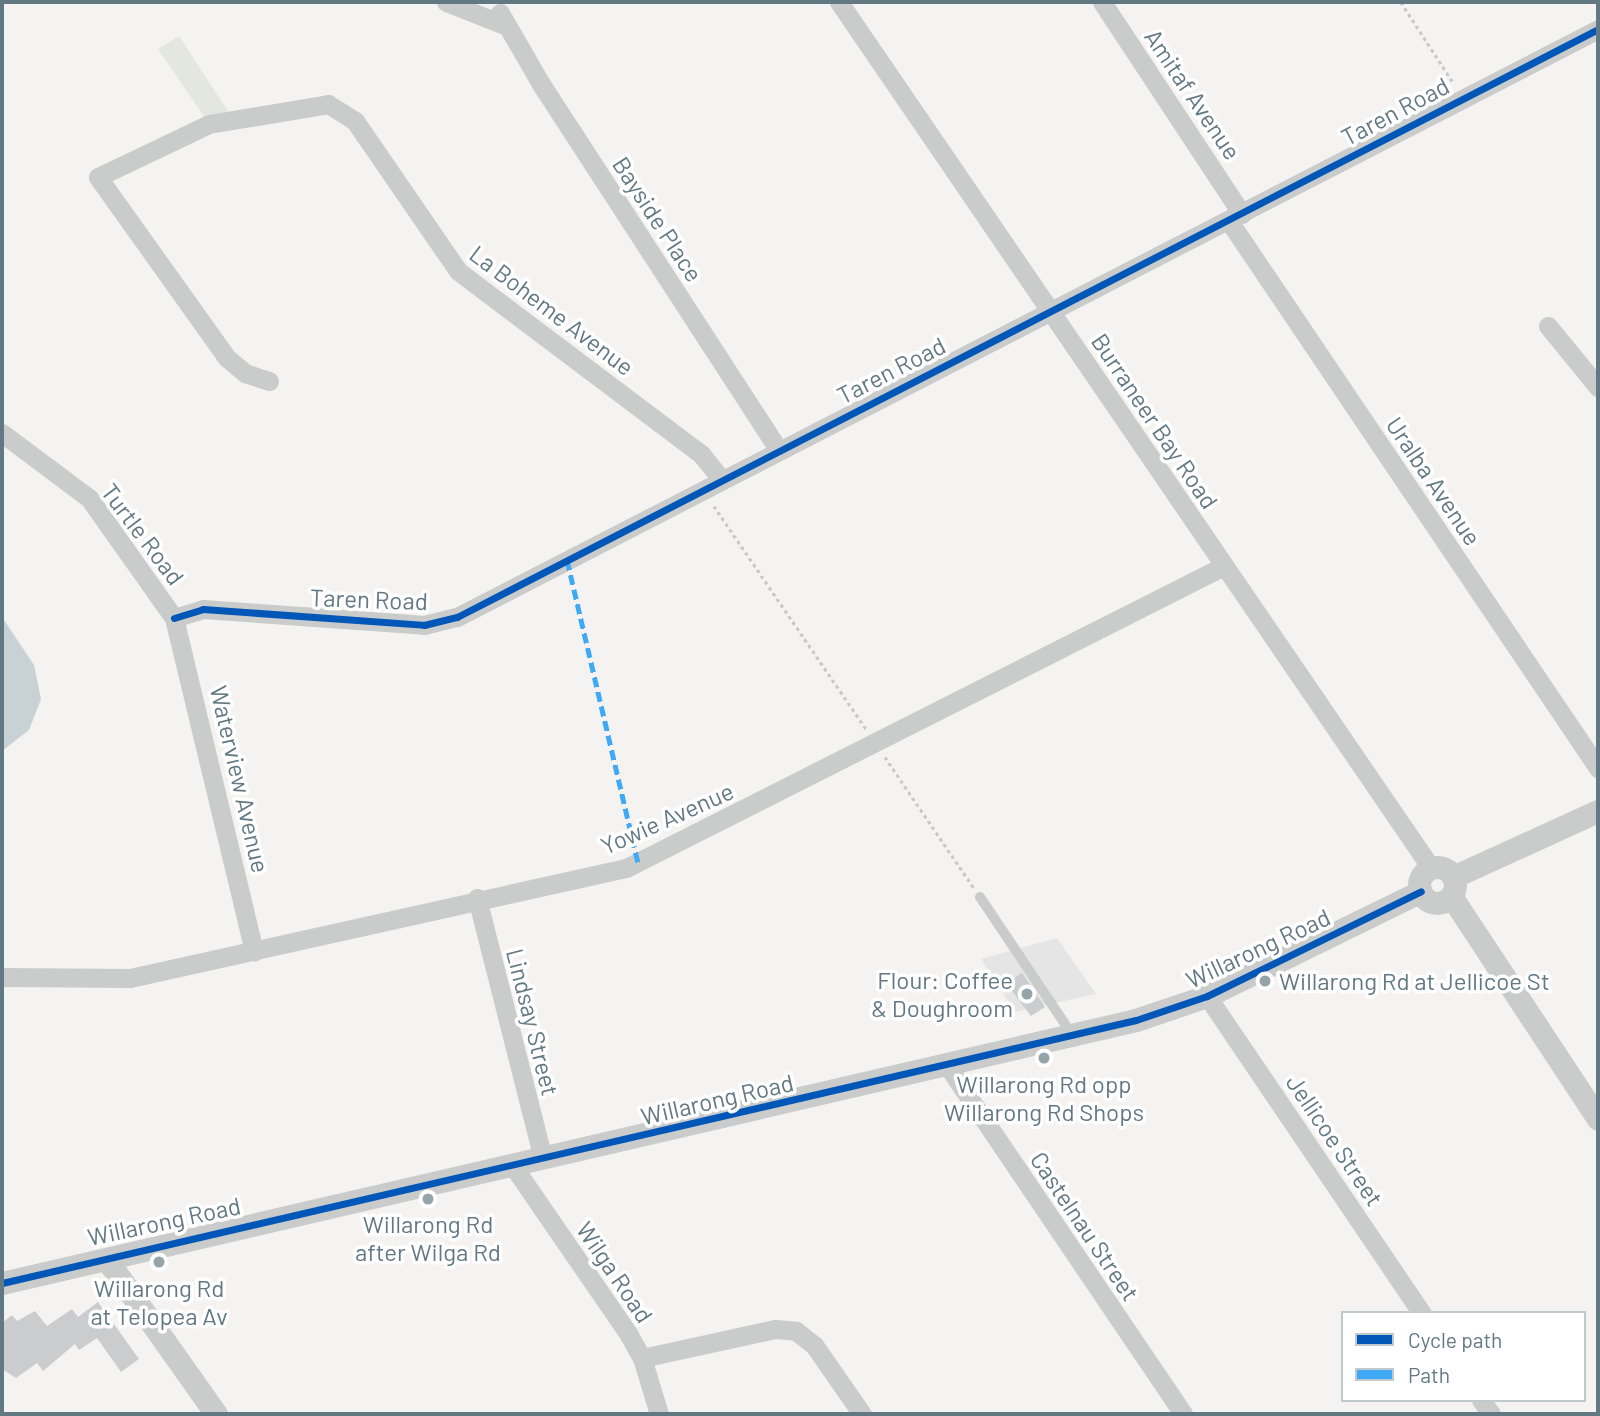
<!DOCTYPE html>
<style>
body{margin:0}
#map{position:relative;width:1600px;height:1416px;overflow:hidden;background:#f4f3f2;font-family:Barlow,sans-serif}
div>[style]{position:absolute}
.built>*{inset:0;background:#e4e5e4}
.green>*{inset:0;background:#e4e6e0}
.water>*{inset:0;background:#c8d2d4}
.building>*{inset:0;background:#cbcccd}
.path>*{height:2.5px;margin-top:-1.25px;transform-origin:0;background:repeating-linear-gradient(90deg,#c7c8c9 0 3.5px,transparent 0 7px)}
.service>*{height:10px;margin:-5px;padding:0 5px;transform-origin:5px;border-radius:5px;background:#cacbcb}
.minor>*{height:19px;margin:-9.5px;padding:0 9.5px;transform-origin:9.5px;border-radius:9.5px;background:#cacbcb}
.tertiary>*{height:23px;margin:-11.5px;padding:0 11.5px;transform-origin:11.5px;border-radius:11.5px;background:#cacbcb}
.tertiary>.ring{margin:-11.5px;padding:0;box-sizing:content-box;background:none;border:23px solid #cacbcb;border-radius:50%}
.quiet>*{height:5px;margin-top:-2.5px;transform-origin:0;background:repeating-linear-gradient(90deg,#3fa9f5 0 10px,transparent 0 15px)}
.cycleway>*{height:7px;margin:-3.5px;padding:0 3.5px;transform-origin:3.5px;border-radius:3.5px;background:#0057b8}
.dots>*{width:19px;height:19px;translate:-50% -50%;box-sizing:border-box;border:4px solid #fff;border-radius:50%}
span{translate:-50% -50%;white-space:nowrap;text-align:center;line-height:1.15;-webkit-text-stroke:7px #fff;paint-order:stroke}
.street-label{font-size:24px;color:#627883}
.poi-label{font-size:24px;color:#627883}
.right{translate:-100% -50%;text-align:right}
.left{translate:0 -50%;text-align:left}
.frame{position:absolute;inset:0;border:4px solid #627883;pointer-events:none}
.legend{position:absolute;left:1341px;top:1311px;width:245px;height:91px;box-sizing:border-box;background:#fff;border:2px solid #c0c9cd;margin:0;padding:9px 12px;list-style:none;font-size:21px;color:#627883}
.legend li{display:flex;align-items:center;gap:14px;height:35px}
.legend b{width:35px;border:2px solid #c0c9cd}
</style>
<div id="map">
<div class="built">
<div style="clip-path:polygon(1057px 938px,1096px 994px,1015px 1012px,981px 959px)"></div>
</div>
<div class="green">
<div style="clip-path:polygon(179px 36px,233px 119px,209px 124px,158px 49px)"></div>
</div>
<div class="water">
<div style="clip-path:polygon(2px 617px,34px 665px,41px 699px,29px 730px,2px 751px)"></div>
</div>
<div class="building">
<div style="clip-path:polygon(1022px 973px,1045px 1007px,1031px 1016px,1006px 983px)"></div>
<div style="clip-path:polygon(98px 1302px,139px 1359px,121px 1372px,97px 1338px,79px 1350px,75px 1344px,43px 1371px,37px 1363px,16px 1378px,2px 1369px,2px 1323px,12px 1315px,17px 1321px,35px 1311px,47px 1326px,72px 1309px,78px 1317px)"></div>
</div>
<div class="path">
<div style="left:1401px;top:2px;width:98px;rotate:57.1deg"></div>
<div style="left:714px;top:506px;width:270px;rotate:55.7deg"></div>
<div style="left:885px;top:757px;width:158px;rotate:55.8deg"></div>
</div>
<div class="service">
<div style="left:980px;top:897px;width:164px;rotate:56.2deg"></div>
</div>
<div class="minor">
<div style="left:446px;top:2px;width:66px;rotate:21.5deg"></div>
<div style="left:839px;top:2px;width:1049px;rotate:55.64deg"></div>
<div style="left:1102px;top:2px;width:254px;rotate:56.6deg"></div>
<div style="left:500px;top:13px;width:82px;rotate:60deg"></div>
<div style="left:541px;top:84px;width:435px;rotate:57deg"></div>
<div style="left:1229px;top:221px;width:660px;rotate:56deg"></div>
<div style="left:1548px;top:326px;width:79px;rotate:50.7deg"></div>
<div style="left:269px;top:381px;width:25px;rotate:-162deg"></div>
<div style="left:245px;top:373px;width:23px;rotate:-140deg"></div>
<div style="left:227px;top:358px;width:222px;rotate:-125.5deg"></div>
<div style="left:98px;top:177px;width:123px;rotate:-25.5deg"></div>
<div style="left:209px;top:124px;width:121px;rotate:-9.5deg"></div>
<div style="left:328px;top:104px;width:32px;rotate:32deg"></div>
<div style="left:355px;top:121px;width:182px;rotate:55.5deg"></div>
<div style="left:458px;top:271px;width:304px;rotate:37deg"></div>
<div style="left:701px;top:454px;width:32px;rotate:51deg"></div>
<div style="left:2px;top:433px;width:109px;rotate:36.8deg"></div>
<div style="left:89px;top:498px;width:147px;rotate:54.7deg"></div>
<div style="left:174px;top:618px;width:343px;rotate:76.5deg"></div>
<div style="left:174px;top:618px;width:30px;rotate:-17deg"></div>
<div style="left:203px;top:609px;width:222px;rotate:4.1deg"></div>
<div style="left:424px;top:625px;width:34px;rotate:-14deg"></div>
<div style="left:457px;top:617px;width:1284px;rotate:-27.26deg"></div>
<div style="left:477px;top:898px;width:269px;rotate:75.8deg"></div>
<div style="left:2px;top:977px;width:128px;rotate:0.4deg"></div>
<div style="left:130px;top:978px;width:508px;rotate:-12.5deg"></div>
<div style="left:626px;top:868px;width:668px;rotate:-26.8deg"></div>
<div style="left:1207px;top:996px;width:383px;rotate:55.9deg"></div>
<div style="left:947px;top:1065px;width:421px;rotate:55.9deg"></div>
<div style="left:513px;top:1166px;width:205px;rotate:55.5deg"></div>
<div style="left:629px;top:1335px;width:26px;rotate:61deg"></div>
<div style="left:642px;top:1358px;width:59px;rotate:73.1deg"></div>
<div style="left:642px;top:1358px;width:136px;rotate:-12.3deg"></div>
<div style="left:775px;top:1329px;width:21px;rotate:5deg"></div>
<div style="left:796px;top:1331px;width:23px;rotate:38deg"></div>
<div style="left:814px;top:1345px;width:84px;rotate:55.2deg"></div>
<div style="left:1481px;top:1400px;width:17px;rotate:54deg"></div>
</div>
<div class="tertiary">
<div class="ring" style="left:1419px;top:867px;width:13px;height:13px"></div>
<div style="left:1453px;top:877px;width:159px;rotate:-24.5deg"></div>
<div style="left:1451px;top:896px;width:267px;rotate:56.6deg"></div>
<div style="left:107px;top:1260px;width:189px;rotate:54.7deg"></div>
<div style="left:2px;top:1283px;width:1164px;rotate:-13.06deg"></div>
<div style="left:1136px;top:1020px;width:75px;rotate:-18.7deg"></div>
<div style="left:1207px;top:996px;width:238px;rotate:-26.1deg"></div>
</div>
<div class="quiet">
<div style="left:567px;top:560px;width:311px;rotate:76.8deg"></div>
</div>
<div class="cycleway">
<div style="left:174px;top:618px;width:30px;rotate:-17deg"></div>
<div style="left:203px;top:609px;width:222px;rotate:4.1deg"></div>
<div style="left:424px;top:625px;width:34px;rotate:-14deg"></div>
<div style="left:457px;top:617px;width:1284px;rotate:-27.26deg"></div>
<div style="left:2px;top:1283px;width:1164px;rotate:-13.06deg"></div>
<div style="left:1136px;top:1020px;width:75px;rotate:-18.7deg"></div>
<div style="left:1207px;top:996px;width:238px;rotate:-26.1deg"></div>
</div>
<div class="dots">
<div style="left:1265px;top:981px;background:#95a3aa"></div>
<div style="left:1027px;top:994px;background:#95a3aa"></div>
<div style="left:1044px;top:1058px;background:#95a3aa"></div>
<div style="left:428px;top:1199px;background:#95a3aa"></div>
<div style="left:159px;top:1262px;background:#95a3aa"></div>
</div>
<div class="street-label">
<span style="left:1193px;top:94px;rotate:56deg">Amitaf Avenue</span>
<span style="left:1395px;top:111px;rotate:-28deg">Taren Road</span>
<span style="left:658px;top:219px;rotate:57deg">Bayside Place</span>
<span style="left:552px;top:310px;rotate:37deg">La Boheme Avenue</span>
<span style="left:891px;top:370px;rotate:-27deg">Taren Road</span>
<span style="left:1155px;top:421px;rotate:56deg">Burraneer Bay Road</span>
<span style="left:1434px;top:481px;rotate:56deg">Uralba Avenue</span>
<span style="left:143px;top:534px;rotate:53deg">Turtle Road</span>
<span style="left:369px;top:599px;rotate:2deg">Taren Road</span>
<span style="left:240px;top:779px;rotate:77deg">Waterview Avenue</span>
<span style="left:667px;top:818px;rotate:-24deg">Yowie Avenue</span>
<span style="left:1258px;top:948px;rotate:-25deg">Willarong Road</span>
<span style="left:533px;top:1022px;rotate:76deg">Lindsay Street</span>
<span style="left:717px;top:1099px;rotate:-13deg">Willarong Road</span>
<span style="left:1335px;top:1140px;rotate:56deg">Jellicoe Street</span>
<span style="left:164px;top:1221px;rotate:-12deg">Willarong Road</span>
<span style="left:1085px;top:1226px;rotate:56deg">Castelnau Street</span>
<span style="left:615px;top:1272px;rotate:56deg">Wilga Road</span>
</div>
<div class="poi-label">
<span class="right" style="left:1013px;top:994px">Flour: Coffee<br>&amp; Doughroom</span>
<span class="left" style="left:1279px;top:981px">Willarong Rd at Jellicoe St</span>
<span style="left:1044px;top:1098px">Willarong Rd opp<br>Willarong Rd Shops</span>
<span style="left:428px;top:1238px">Willarong Rd<br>after Wilga Rd</span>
<span style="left:159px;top:1302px">Willarong Rd<br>at Telopea Av</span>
</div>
<div class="frame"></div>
<ul class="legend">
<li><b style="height:9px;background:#0057b8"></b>Cycle path</li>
<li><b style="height:9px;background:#3fa9f5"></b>Path</li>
</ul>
</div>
